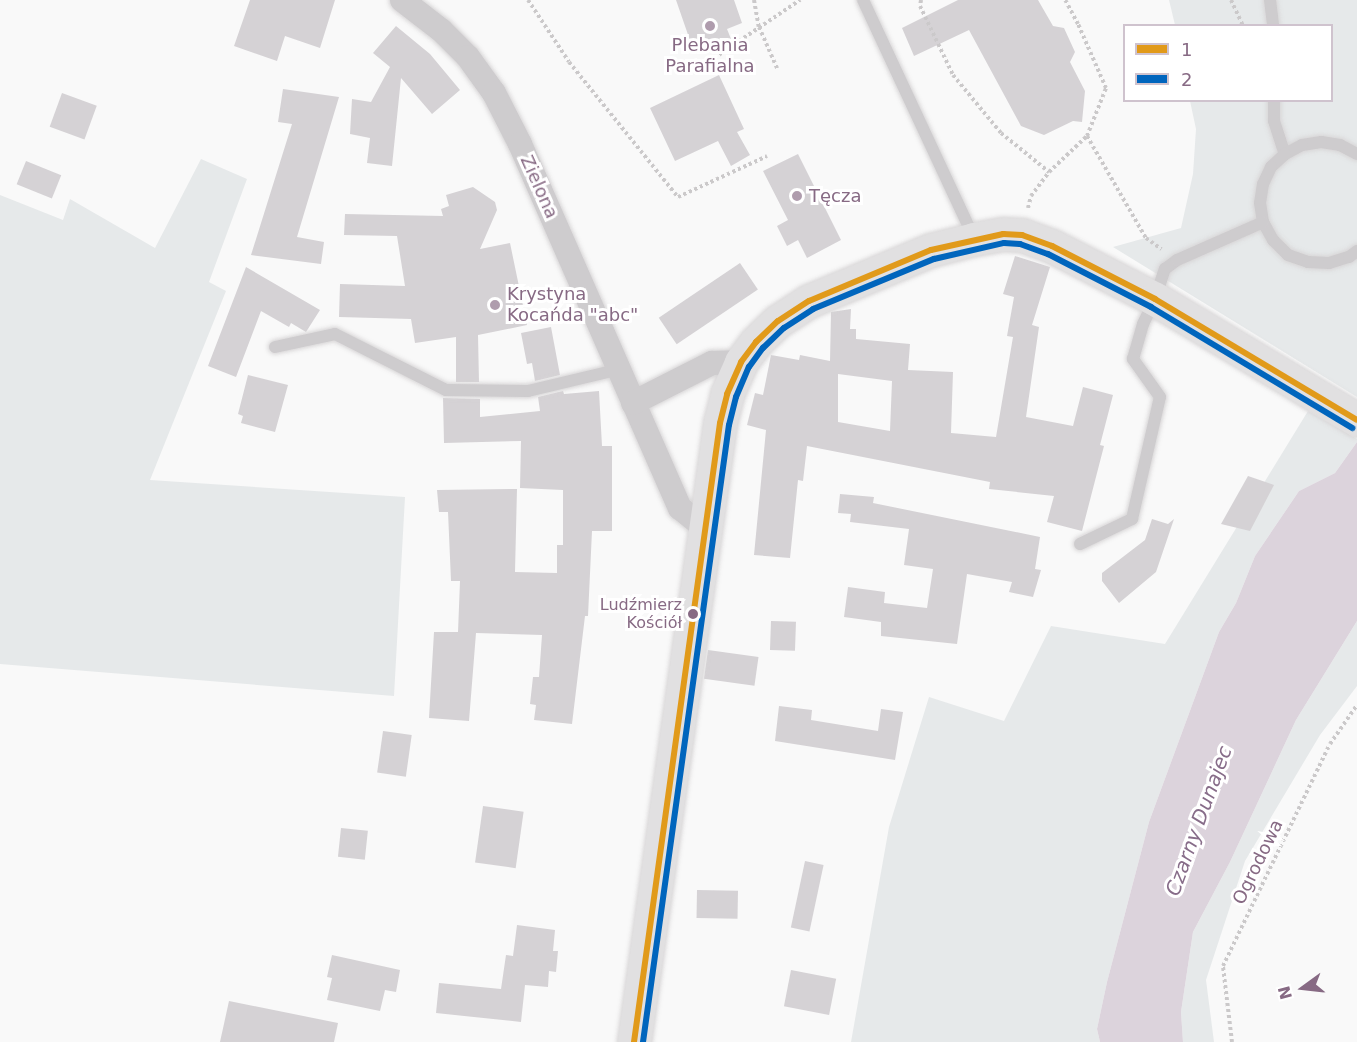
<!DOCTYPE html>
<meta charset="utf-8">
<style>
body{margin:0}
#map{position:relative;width:1357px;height:1042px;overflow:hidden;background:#f9f9f9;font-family:"DejaVu Sans",sans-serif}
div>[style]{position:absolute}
.green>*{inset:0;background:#e6e9ea}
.water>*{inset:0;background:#dcd3dc}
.building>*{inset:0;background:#d5d2d5;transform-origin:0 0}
.path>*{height:4px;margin-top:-2px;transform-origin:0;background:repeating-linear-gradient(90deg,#cbc9ca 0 3px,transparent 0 6px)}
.roads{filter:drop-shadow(0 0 2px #d8d6d7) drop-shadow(0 0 2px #d8d6d7)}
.lane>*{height:12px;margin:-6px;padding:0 6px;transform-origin:6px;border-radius:6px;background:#ceccce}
.street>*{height:24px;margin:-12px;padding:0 12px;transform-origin:12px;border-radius:12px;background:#ceccce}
.secondary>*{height:33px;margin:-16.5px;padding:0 16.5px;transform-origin:16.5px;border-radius:16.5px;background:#e1e0e1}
.bus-1>*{height:6px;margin:-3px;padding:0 3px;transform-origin:3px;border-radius:3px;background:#e19a1a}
.bus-2>*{height:6px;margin:-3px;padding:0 3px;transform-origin:3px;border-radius:3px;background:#0065bd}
.dots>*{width:16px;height:16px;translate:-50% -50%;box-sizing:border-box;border:3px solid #fff;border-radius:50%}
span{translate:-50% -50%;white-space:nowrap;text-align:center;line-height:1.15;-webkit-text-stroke:6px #fff;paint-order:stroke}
.bus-label{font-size:16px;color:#876a84}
.right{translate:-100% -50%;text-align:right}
.poi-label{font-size:18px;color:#876a84}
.left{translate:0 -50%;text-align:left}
.street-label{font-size:18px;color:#876a84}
.water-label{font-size:20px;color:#876c89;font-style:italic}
.legend{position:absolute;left:1123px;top:24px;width:210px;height:78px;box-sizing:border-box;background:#fff;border:2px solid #cfc3ce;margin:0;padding:8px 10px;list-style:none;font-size:18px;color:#876a84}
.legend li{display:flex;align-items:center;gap:12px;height:30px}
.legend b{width:30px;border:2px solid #cfc3ce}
.north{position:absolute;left:1273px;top:958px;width:60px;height:60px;-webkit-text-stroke:4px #fff;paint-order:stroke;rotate:255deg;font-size:16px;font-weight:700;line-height:24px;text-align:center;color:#876a84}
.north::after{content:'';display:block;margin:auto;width:21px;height:27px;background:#876a84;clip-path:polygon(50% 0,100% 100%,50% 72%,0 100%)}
</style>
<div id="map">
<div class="green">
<div style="clip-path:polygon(1169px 0,1357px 0,1357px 397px,1113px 247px,1181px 228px,1193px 174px,1196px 129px,1190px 101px,1332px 100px,1332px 26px,1175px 25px)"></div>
<div style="clip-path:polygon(201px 159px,247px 179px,209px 282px,226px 291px,150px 480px,405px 497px,394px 696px,0 664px,0 195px,63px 220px,70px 199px,155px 248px)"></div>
<div style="clip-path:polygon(1308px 411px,1357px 439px,1357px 442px,1335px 473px,1299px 491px,1255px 556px,1236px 603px,1219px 632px,1149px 822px,1107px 982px,1097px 1029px,1100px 1042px,851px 1042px,889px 827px,929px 697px,1004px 721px,1051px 626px,1165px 644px)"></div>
<div style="clip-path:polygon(1357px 621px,1357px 686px,1320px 735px,1245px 861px,1206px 980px,1214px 1042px,1183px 1042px,1181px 1012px,1193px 932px,1230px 862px,1296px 720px)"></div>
</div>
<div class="water">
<div style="clip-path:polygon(1357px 442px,1357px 621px,1296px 720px,1230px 862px,1193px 932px,1181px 1012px,1183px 1042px,1100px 1042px,1097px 1029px,1107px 982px,1149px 822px,1219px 632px,1236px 603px,1255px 556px,1299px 491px,1335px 473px)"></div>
</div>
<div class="building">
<div style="clip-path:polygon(250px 0,335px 0,320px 48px,285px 36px,277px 61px,234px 46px)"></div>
<div style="clip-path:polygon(676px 0,734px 0,742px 23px,727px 29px,731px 39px,694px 52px)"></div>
<div style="clip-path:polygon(958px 0,1038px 0,1053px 26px,1064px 28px,1075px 52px,1070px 62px,1085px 91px,1082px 122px,1073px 121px,1044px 135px,1021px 126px,969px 30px,914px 56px,902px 28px)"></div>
<div style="clip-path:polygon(396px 26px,430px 54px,460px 90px,432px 114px,401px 78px,392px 166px,367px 163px,370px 138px,350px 134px,352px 99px,371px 102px,390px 67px,373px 53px)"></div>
<div style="clip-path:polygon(719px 75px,744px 129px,737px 132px,750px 155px,731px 166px,718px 141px,675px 161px,650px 108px)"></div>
<div style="clip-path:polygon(283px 89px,339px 97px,297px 237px,324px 242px,321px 264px,251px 255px,292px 124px,278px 122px)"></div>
<div style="left:62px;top:93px;width:37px;height:36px;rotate:20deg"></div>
<div style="clip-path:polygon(798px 154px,841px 240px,807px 258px,798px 240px,787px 246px,777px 226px,788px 220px,763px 171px)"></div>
<div style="left:26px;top:161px;width:38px;height:25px;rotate:22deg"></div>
<div style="clip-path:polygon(473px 187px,495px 202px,497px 210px,480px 249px,510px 243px,527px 325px,478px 335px,479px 382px,456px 382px,456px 337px,415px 343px,411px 319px,339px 317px,340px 284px,405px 286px,397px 236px,344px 235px,345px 214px,443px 216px,441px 209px,449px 206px,446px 195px)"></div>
<div style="clip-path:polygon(evenodd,1015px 256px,1050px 267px,1032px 325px,1039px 327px,1026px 417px,1073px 426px,1083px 387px,1113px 395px,1100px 445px,1104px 446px,1082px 531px,1047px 522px,1054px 496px,989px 489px,990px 482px,807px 446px,803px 481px,798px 480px,790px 558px,754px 555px,766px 430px,747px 425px,755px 393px,763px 395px,771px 355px,799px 360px,800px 355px,830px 361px,831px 312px,851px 309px,850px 329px,856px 329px,856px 339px,910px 344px,908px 370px,953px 372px,951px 433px,996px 437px,1013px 337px,1007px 336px,1014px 297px,1003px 294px,1015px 256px,838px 374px,892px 381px,890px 431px,838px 422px,838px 374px)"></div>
<div style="left:740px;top:263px;width:32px;height:98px;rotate:56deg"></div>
<div style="clip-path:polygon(246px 267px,320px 310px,306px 332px,291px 323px,289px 327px,261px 311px,236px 377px,208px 366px)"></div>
<div style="clip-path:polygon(551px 327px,560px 375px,535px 381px,532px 363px,527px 364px,521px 333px)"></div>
<div style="clip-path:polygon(248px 375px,288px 385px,275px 432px,241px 423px,243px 416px,238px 414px)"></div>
<div style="clip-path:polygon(563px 391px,564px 394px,599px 391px,602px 446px,612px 446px,612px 531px,592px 531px,588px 616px,585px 616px,572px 724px,534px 720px,536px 705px,530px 704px,533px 677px,539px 677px,542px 635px,476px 633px,469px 721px,429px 718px,434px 632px,458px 632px,460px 581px,451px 581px,448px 512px,439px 512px,437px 490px,517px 489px,515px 572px,557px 573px,557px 545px,563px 545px,563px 490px,520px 488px,521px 441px,444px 443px,443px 398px,480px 399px,480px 417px,540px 411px,538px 397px)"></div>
<div style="clip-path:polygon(1248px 476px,1274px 485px,1250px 531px,1221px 524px)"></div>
<div style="clip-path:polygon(840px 494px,874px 497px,873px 503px,1040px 537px,1035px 569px,1041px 570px,1033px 597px,1009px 592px,1012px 582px,967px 574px,957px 644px,881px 636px,881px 622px,844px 617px,848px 587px,885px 592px,884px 603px,927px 608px,933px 569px,904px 565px,909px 529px,850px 522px,851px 514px,838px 513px)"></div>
<div style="clip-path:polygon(1152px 519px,1168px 524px,1174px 519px,1156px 572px,1119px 603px,1102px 581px,1102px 573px,1145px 540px)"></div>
<div style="left:771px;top:621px;width:25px;height:29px;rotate:2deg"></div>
<div style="left:708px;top:650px;width:51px;height:29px;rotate:8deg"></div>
<div style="clip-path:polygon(779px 706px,812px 710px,811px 720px,878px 731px,881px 709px,903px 712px,895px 760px,775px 741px)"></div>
<div style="left:383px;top:731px;width:29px;height:42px;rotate:8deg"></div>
<div style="left:483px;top:806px;width:41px;height:57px;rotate:8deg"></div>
<div style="left:341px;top:828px;width:27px;height:29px;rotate:6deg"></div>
<div style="left:805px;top:861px;width:19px;height:68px;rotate:12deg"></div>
<div style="left:697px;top:890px;width:41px;height:28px;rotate:1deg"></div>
<div style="clip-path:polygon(517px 925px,555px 930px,553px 951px,558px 951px,556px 972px,549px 971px,548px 987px,525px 985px,521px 1022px,436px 1013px,439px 983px,501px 989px,506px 955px,513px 956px)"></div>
<div style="clip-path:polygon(332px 955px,400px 970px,396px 992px,385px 990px,380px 1011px,327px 1000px,332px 978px,327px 977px)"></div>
<div style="left:791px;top:970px;width:46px;height:37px;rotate:11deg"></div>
<div style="clip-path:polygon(229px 1001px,338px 1023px,334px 1042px,220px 1042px)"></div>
</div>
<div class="path">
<div style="left:528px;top:0;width:74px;rotate:56.5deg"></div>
<div style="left:569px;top:62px;width:174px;rotate:51.1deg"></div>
<div style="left:678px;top:197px;width:98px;rotate:-24.7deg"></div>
<div style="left:754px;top:0;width:27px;rotate:80deg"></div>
<div style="left:759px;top:27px;width:45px;rotate:66.3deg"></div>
<div style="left:921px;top:0;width:6px;rotate:99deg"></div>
<div style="left:920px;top:6px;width:76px;rotate:64.4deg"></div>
<div style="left:953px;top:75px;width:75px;rotate:50.4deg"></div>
<div style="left:1001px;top:133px;width:62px;rotate:39.1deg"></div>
<div style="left:1231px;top:0;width:29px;rotate:65deg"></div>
<div style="left:714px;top:58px;width:104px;rotate:-34deg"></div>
<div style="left:1087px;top:136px;width:118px;rotate:60deg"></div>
<div style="left:1146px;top:238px;width:19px;rotate:36deg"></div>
<div style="left:1028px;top:208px;width:12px;rotate:-76deg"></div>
<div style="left:1031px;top:196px;width:30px;rotate:-53deg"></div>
<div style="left:1049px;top:172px;width:52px;rotate:-43.5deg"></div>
<div style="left:1087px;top:136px;width:52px;rotate:-68.4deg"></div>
<div style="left:1106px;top:88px;width:70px;rotate:-113.6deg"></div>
<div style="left:1078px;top:24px;width:27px;rotate:-118deg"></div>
<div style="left:1232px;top:1042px;width:77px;rotate:-96.8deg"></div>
<div style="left:1223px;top:966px;width:246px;rotate:-64.3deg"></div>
<div style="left:1330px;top:744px;width:47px;rotate:-55.3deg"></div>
</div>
<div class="roads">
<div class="lane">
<div style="left:863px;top:0;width:263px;rotate:65deg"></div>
<div style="left:1270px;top:0;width:26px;rotate:83deg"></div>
<div style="left:1274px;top:100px;width:21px;rotate:90deg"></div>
<div style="left:1274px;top:121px;width:35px;rotate:72deg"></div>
<div style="left:1357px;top:154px;width:19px;rotate:-152deg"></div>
<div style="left:1340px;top:145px;width:19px;rotate:-171deg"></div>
<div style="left:1321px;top:142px;width:19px;rotate:171deg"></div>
<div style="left:1302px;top:145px;width:19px;rotate:152deg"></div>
<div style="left:1285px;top:154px;width:19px;rotate:137deg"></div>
<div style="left:1271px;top:167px;width:19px;rotate:115deg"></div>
<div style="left:1263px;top:184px;width:19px;rotate:99deg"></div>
<div style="left:1260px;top:203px;width:19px;rotate:81deg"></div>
<div style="left:1263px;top:222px;width:21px;rotate:61deg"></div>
<div style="left:1273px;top:240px;width:21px;rotate:45deg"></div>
<div style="left:1288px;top:255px;width:21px;rotate:19deg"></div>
<div style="left:1308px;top:262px;width:21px;rotate:3deg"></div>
<div style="left:1329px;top:263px;width:21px;rotate:-17deg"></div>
<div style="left:1349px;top:257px;width:10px;rotate:-37deg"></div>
<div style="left:275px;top:347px;width:61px;rotate:-12.2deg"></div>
<div style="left:335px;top:334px;width:124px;rotate:26.8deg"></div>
<div style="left:446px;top:390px;width:82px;rotate:0.7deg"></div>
<div style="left:528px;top:391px;width:95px;rotate:-13.4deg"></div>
<div style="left:1080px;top:544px;width:58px;rotate:-25.7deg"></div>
<div style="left:1132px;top:519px;width:125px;rotate:-77.1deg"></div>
<div style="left:1160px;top:397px;width:47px;rotate:-125.4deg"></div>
<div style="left:1133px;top:359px;width:36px;rotate:-74deg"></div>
<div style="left:1143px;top:324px;width:28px;rotate:-64deg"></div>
<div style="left:1155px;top:299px;width:32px;rotate:-72deg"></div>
<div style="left:1165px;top:269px;width:15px;rotate:-37deg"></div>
<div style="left:1177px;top:260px;width:94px;rotate:-23.8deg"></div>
</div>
<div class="street">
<div style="left:402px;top:0;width:49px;rotate:37.6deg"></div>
<div style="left:441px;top:30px;width:38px;rotate:45deg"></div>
<div style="left:468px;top:57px;width:44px;rotate:54.2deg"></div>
<div style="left:494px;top:93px;width:57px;rotate:63deg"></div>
<div style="left:520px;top:144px;width:398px;rotate:66.3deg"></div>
<div style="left:680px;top:508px;width:32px;rotate:39deg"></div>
<div style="left:633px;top:403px;width:89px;rotate:-26.9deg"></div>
<div style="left:712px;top:363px;width:29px;rotate:-2deg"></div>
</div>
<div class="secondary">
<div style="left:634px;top:1042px;width:625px;rotate:-82.09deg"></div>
<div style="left:720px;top:423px;width:30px;rotate:-76deg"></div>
<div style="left:727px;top:394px;width:35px;rotate:-66deg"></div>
<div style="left:741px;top:362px;width:25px;rotate:-53deg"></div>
<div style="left:756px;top:342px;width:30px;rotate:-44deg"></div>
<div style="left:778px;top:321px;width:37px;rotate:-33deg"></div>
<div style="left:809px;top:301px;width:132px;rotate:-22.7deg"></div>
<div style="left:931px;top:250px;width:44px;rotate:-14.3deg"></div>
<div style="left:974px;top:239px;width:29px;rotate:-10deg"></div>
<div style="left:1003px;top:234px;width:19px;rotate:3deg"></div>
<div style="left:1022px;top:235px;width:32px;rotate:20deg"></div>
<div style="left:1052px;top:246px;width:116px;rotate:27.2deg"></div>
<div style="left:1155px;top:299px;width:235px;rotate:30.9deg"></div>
</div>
</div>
<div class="bus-1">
<div style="left:634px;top:1042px;width:625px;rotate:-82.09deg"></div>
<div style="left:720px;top:423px;width:30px;rotate:-76deg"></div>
<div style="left:727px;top:394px;width:35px;rotate:-66deg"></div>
<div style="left:741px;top:362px;width:25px;rotate:-53deg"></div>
<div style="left:756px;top:342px;width:30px;rotate:-44deg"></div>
<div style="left:778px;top:321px;width:37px;rotate:-33deg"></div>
<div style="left:809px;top:301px;width:132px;rotate:-22.7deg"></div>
<div style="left:931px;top:250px;width:74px;rotate:-12.5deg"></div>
<div style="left:1003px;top:234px;width:19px;rotate:3deg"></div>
<div style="left:1022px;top:235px;width:32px;rotate:20deg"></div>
<div style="left:1052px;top:246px;width:116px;rotate:27.2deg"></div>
<div style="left:1155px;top:299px;width:235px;rotate:30.9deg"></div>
</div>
<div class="bus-2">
<div style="left:643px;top:1042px;width:623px;rotate:-82.07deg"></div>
<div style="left:729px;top:425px;width:29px;rotate:-76deg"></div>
<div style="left:736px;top:397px;width:33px;rotate:-67deg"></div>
<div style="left:749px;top:367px;width:24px;rotate:-54deg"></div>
<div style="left:763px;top:348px;width:29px;rotate:-44deg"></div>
<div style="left:784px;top:328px;width:35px;rotate:-33deg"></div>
<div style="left:813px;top:309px;width:131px;rotate:-22.5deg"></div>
<div style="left:934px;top:259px;width:72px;rotate:-12.9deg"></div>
<div style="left:1004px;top:243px;width:16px;rotate:4deg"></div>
<div style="left:1020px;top:244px;width:30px;rotate:20deg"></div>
<div style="left:1048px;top:254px;width:116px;rotate:27.2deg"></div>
<div style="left:1151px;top:307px;width:235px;rotate:31deg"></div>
</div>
<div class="dots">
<div style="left:710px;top:26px;background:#af9cad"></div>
<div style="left:797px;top:196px;background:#af9cad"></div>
<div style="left:495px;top:305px;background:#af9cad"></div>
<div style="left:693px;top:614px;background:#876a84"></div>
</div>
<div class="bus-label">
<span class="right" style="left:682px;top:614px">Ludźmierz<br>Kościół</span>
</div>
<div class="poi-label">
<span style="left:710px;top:56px">Plebania<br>Parafialna</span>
<span class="left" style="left:809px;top:196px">Tęcza</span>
<span class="left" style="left:507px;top:305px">Krystyna<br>Kocańda "abc"</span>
</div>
<div class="street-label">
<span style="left:539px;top:187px;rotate:66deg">Zielona</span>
<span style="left:1258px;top:862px;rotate:-64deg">Ogrodowa</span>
</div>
<div class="water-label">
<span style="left:1199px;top:821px;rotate:-70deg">Czarny Dunajec</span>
</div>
<ul class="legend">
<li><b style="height:8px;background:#e19a1a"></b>1</li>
<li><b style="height:8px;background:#0065bd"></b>2</li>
</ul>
<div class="north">N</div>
</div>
